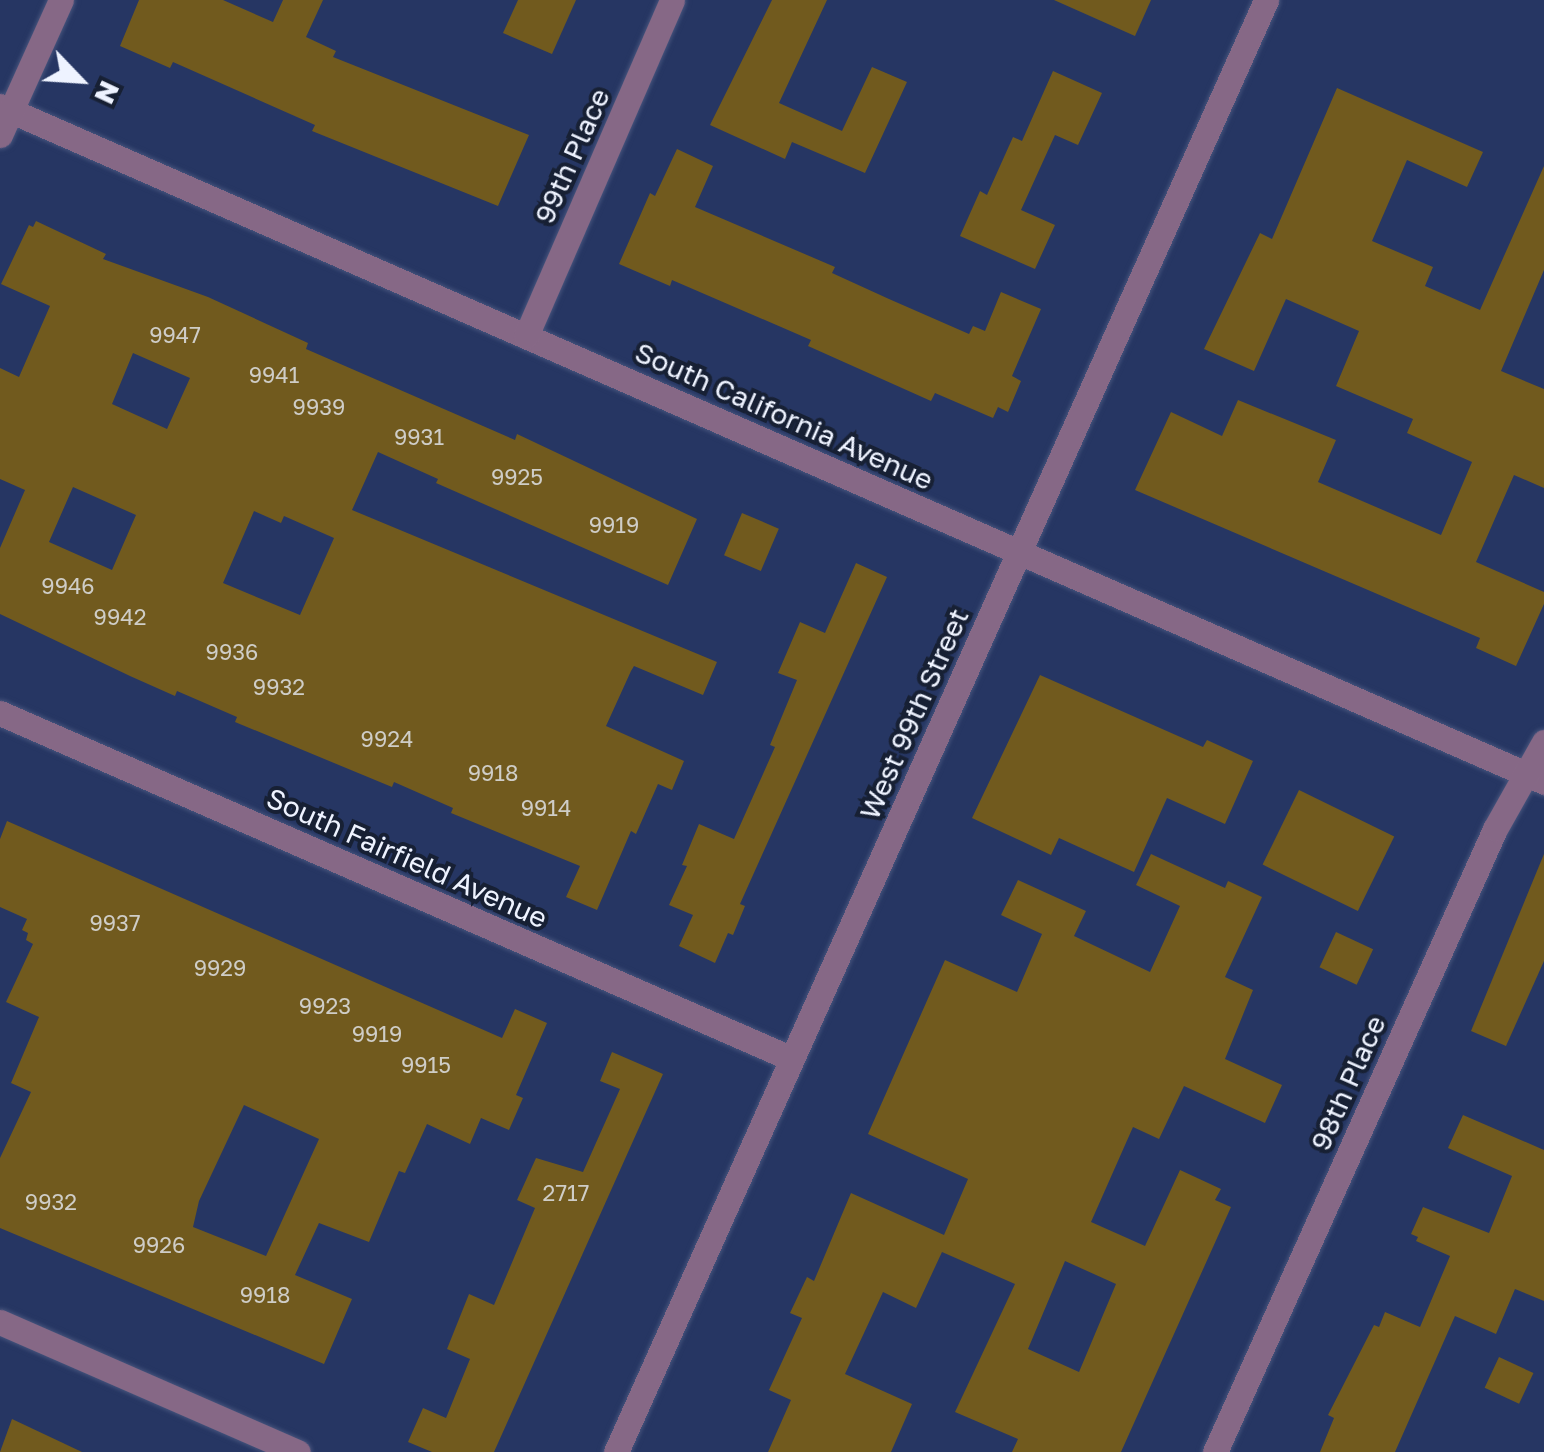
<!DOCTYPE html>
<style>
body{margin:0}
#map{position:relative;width:1544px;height:1452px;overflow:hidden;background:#263663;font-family:"Golos Text",sans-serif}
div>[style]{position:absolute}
.building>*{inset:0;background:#715a1e;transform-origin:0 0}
.roads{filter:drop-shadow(0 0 2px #46547c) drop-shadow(0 0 2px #46547c)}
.minor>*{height:25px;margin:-12.5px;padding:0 12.5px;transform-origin:12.5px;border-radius:12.5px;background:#866886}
span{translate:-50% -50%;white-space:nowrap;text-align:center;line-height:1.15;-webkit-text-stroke:8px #172034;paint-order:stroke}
.number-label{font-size:22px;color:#cfcdc7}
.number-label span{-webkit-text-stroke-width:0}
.street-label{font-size:28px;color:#eef3ff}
.north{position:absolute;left:30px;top:30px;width:100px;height:100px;-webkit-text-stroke:8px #172034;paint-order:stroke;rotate:115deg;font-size:28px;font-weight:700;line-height:40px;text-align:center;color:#eef3ff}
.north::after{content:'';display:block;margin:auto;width:35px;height:45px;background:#eef3ff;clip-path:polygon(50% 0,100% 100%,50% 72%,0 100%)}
</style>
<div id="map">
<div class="building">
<div style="clip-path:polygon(139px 0,223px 0,273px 22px,283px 0,323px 0,306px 37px,336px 51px,333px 57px,529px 135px,498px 206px,312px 131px,315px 125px,173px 62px,170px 68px,120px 46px)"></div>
<div style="clip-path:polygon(518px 0,576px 0,552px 54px,503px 33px)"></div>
<div style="clip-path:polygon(772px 0,827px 0,779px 103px,842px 131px,872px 67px,907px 82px,865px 173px,792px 142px,785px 159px,710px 125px)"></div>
<div style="clip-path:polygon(1054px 0,1151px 0,1135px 36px)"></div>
<div style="clip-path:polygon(1053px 71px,1102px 93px,1078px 145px,1055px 135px,1021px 210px,1055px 225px,1035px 269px,960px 236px,980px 191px,987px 195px,1013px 137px,1022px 141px)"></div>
<div style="clip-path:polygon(1337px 88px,1483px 152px,1467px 187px,1407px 160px,1372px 241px,1433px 267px,1425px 286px,1480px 310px,1544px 166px,1544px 270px,1501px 371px,1544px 389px,1544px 488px,1514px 475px,1476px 562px,1544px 592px,1544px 604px,1516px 666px,1476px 648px,1480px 638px,1135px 490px,1171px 412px,1222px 436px,1238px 400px,1336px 440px,1318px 482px,1441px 535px,1472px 462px,1407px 433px,1413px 419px,1336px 386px,1359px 331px,1286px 299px,1254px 371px,1204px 349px,1260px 233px,1272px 239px)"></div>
<div style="clip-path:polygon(677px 149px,713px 166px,695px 207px,835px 267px,832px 273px,889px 299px,969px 334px,973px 326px,985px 331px,1001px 292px,1041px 309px,1012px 376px,1021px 381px,1008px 412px,998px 407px,993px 418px,935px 393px,931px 401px,808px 346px,811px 340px,672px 280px,670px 286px,619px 264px,650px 193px,655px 196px)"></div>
<div style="clip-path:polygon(evenodd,36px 221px,106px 254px,103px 259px,208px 297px,308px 343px,306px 349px,515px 440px,517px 434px,697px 519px,668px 585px,436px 483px,438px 479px,378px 452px,352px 510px,717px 662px,703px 695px,634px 666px,631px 671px,606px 726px,684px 761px,672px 790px,658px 784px,636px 834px,631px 831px,597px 910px,566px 897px,580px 866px,451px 813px,453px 808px,394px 782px,392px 787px,235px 722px,237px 717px,177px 691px,175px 696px,130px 676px,0 614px,0 548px,25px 490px,0 479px,0 368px,19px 377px,50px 306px,1px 284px,29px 225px,33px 227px,36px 221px,133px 353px,190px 378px,167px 429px,112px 404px,133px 353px,36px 221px,73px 487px,136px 515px,112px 570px,49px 542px,73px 487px,36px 221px,254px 511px,281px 523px,284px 516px,334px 538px,300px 615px,223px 583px,254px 511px)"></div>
<div style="left:742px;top:513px;width:40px;height:46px;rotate:23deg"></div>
<div style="clip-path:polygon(856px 563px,887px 577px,740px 904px,745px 906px,733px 935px,728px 933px,715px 963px,679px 946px,693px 915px,669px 905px,687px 866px,682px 865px,699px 824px,734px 839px,775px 747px,770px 745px,797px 680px,778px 673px,800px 622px,825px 633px)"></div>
<div style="clip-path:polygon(1040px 675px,1203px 747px,1207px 740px,1253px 761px,1225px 824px,1167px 798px,1134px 872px,1059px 838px,1051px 855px,972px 818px)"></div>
<div style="left:1299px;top:790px;width:106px;height:83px;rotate:26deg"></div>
<div style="clip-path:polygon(evenodd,7px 821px,502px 1038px,515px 1009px,547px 1023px,516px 1095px,523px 1098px,509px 1130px,481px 1118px,470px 1144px,427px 1124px,405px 1173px,399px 1171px,369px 1242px,319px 1223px,295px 1275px,352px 1299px,324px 1364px,0 1228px,0 1158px,31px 1092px,11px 1083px,39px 1017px,6px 1002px,33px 944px,26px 940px,28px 933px,22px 930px,27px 919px,0 907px,0 839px,7px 821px,244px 1105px,319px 1139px,266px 1256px,193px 1227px,199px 1201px,244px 1105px)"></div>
<div style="clip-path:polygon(evenodd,1151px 854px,1225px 888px,1228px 881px,1262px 897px,1225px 977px,1253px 990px,1225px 1059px,1282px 1085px,1265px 1123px,1184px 1086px,1159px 1139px,1133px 1127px,1091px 1222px,1145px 1246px,1180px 1170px,1221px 1189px,1215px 1200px,1231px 1207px,1121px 1452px,1012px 1452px,1018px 1439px,955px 1412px,1015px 1284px,942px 1252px,916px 1308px,883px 1292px,845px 1374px,912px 1404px,891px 1452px,768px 1452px,791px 1400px,769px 1390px,802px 1318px,790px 1313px,807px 1277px,814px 1281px,851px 1193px,944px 1235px,968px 1179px,868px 1134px,945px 960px,1017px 992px,1042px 934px,1001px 915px,1018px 880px,1086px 911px,1074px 936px,1150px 972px,1180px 906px,1136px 885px,1151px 854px,1065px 1261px,1116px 1284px,1079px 1372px,1028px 1349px,1065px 1261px)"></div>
<div style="clip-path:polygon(1544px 854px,1544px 961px,1506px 1046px,1471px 1031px)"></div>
<div style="left:1336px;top:932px;width:41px;height:39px;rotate:25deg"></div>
<div style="clip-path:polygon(612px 1052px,663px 1074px,494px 1452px,432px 1452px,408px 1442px,423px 1408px,446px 1418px,470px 1359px,447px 1349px,469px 1294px,494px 1305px,535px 1208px,517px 1200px,536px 1158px,583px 1172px,620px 1089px,600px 1081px)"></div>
<div style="clip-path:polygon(1463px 1115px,1544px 1150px,1544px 1301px,1515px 1289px,1496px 1334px,1455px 1316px,1395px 1452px,1320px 1452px,1334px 1418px,1328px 1415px,1374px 1325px,1379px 1327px,1385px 1312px,1420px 1327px,1450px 1256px,1416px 1241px,1418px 1237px,1411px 1234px,1423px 1207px,1489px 1233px,1512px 1176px,1448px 1148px)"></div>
<div style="left:1499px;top:1357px;width:38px;height:34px;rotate:25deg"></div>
<div style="clip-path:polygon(12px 1419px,82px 1452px,0 1452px)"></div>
</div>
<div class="roads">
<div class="minor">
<div style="left:0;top:106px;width:1686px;rotate:23.64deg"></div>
<div style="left:0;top:135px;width:148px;rotate:-65.7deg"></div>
<div style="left:526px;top:336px;width:366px;rotate:-66.5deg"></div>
<div style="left:0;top:713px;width:862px;rotate:23.59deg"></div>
<div style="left:0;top:1322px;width:325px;rotate:23.6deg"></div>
<div style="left:616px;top:1452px;width:1591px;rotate:-65.88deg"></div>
<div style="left:1215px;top:1452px;width:683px;rotate:-65.8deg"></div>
<div style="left:1495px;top:829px;width:100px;rotate:-60.6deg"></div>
</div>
</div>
<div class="number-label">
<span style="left:175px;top:335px">9947</span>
<span style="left:274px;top:375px">9941</span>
<span style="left:319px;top:407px">9939</span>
<span style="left:419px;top:437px">9931</span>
<span style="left:517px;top:477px">9925</span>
<span style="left:614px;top:525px">9919</span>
<span style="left:68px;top:586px">9946</span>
<span style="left:120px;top:617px">9942</span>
<span style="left:232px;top:652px">9936</span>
<span style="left:279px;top:687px">9932</span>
<span style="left:387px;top:739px">9924</span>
<span style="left:493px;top:773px">9918</span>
<span style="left:546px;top:808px">9914</span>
<span style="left:115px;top:923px">9937</span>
<span style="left:220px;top:968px">9929</span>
<span style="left:325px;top:1006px">9923</span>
<span style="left:377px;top:1034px">9919</span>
<span style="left:426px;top:1065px">9915</span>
<span style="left:566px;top:1193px">2717</span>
<span style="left:51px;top:1202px">9932</span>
<span style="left:159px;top:1245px">9926</span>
<span style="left:265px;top:1295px">9918</span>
</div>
<div class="street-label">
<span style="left:572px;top:156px;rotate:-66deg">99th Place</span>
<span style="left:784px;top:416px;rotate:24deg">South California Avenue</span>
<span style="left:914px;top:714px;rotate:-66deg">West 99th Street</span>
<span style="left:407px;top:858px;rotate:24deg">South Fairfield Avenue</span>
<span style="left:1348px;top:1083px;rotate:-66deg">98th Place</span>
</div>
<div class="north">N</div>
</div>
